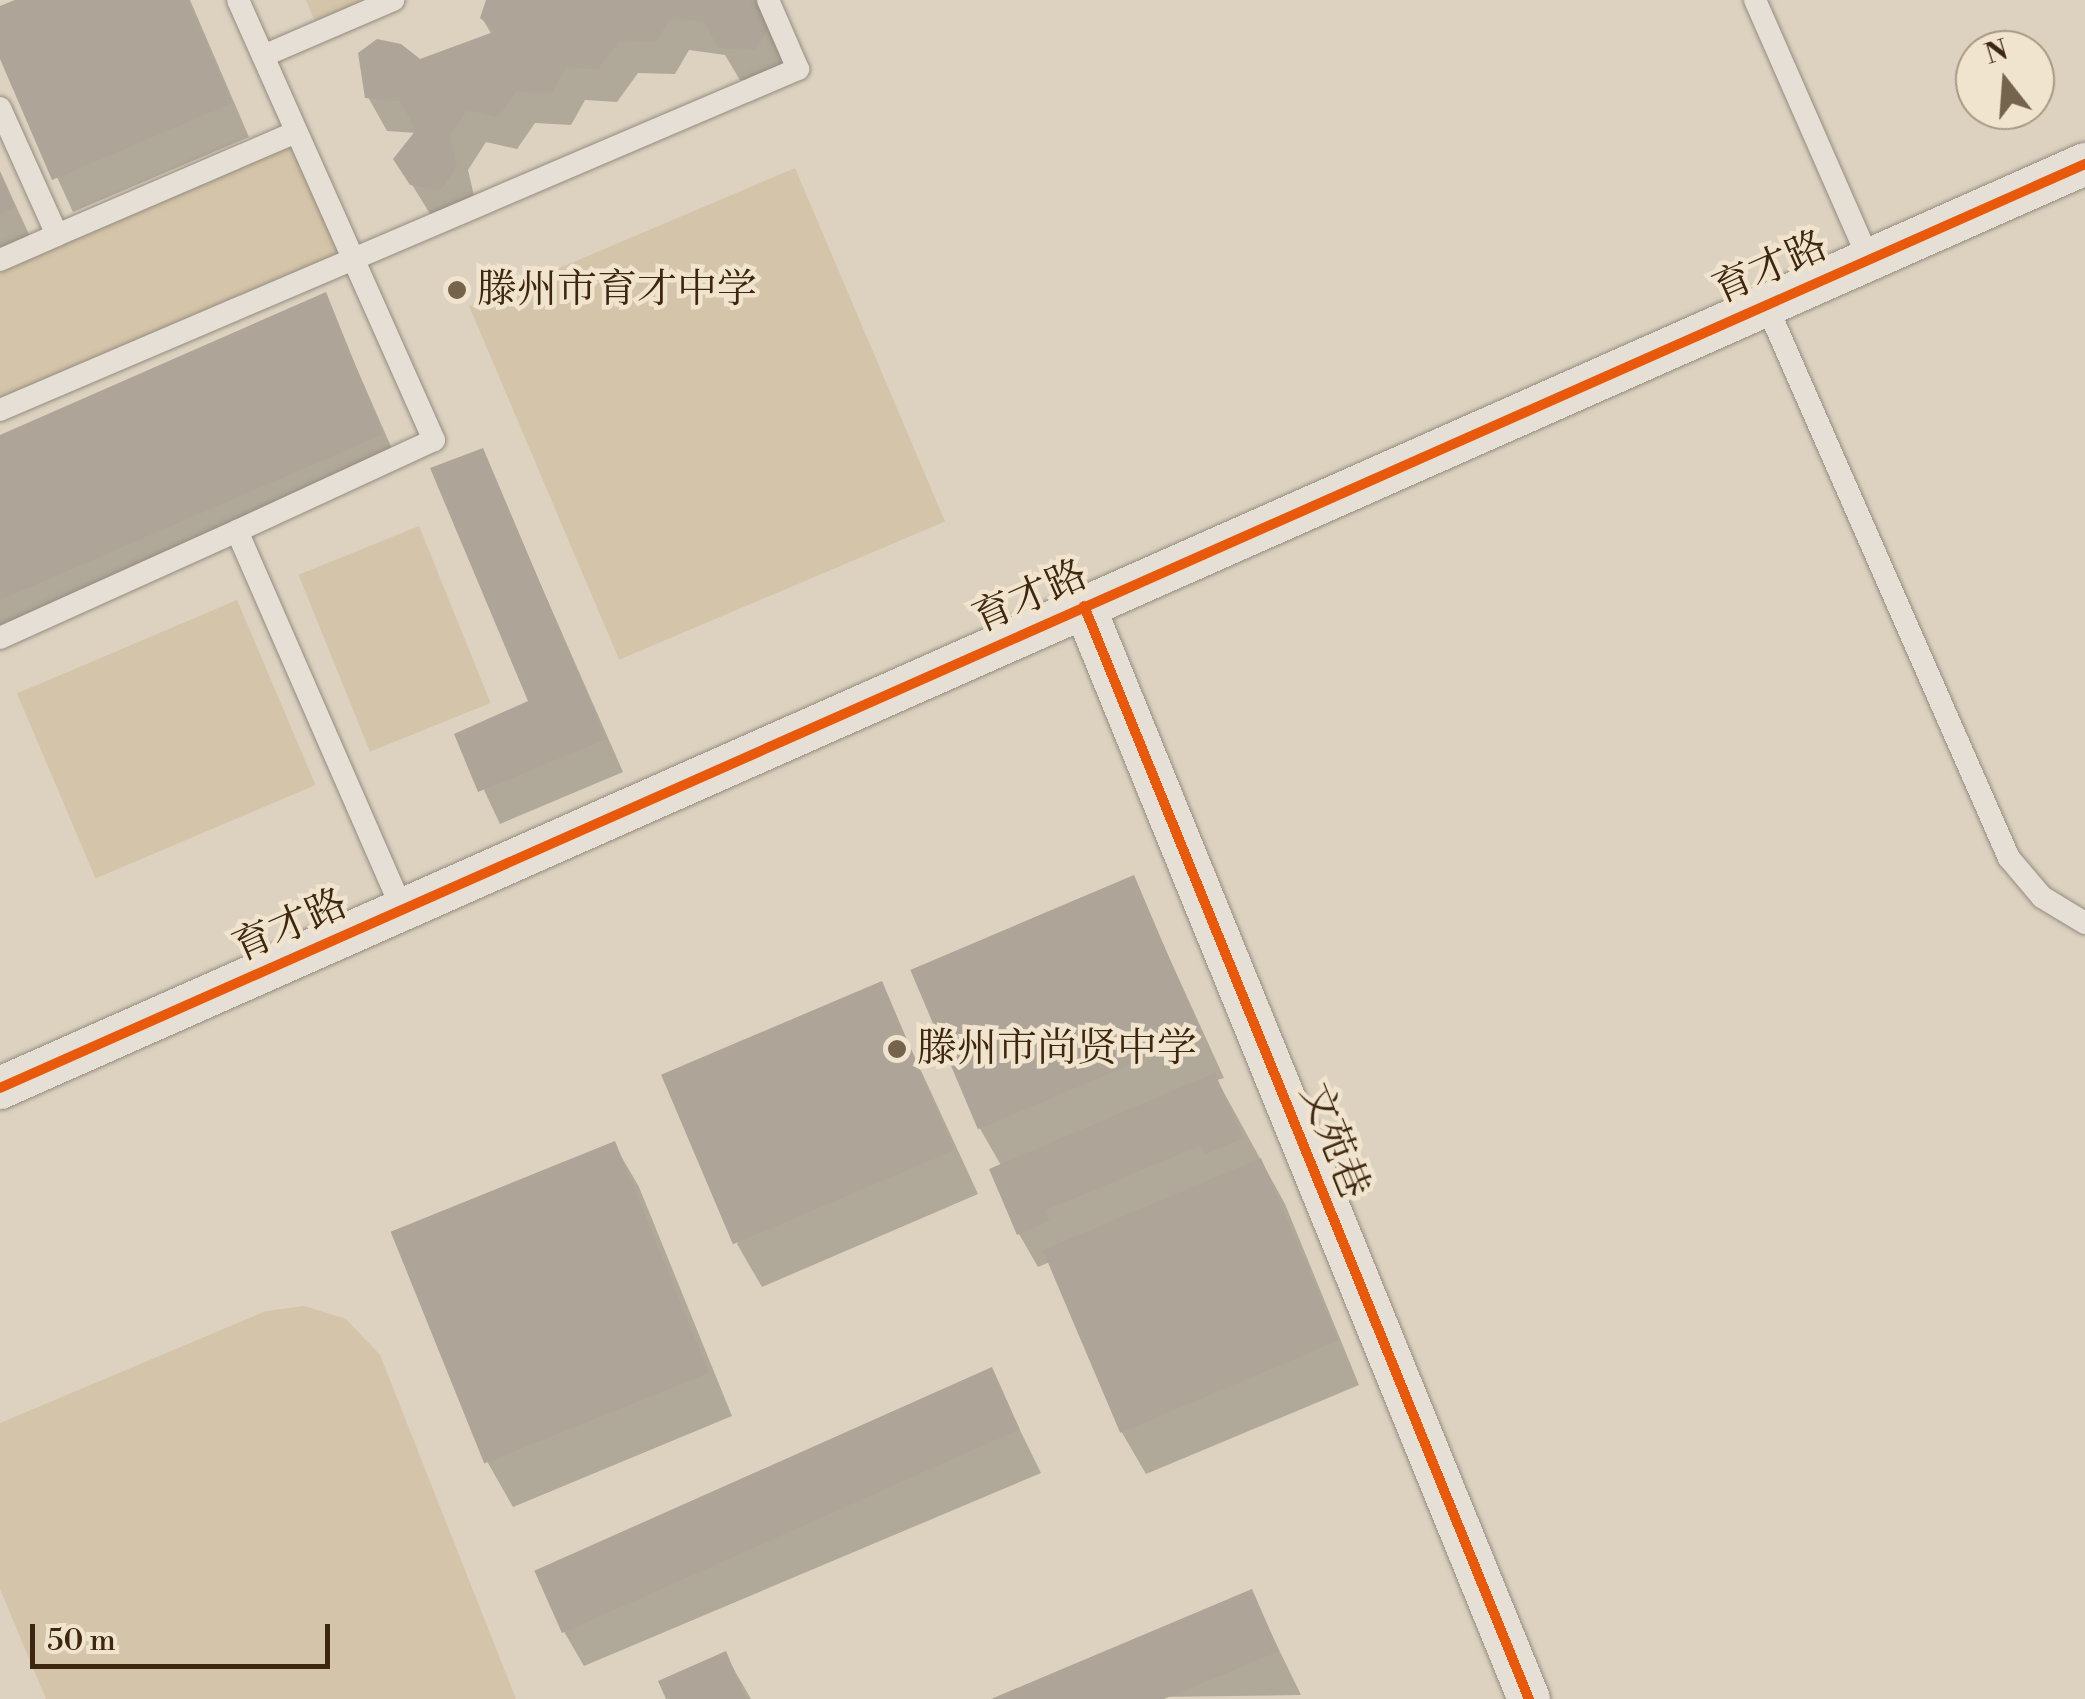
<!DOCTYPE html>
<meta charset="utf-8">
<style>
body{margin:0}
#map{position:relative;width:2085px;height:1699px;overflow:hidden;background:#ddd2c0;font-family:"Libre Bodoni","Noto Serif SC",serif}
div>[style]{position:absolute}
.green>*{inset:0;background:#d4c4a9;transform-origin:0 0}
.shadow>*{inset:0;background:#0003}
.building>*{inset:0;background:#aea497;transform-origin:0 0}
.roads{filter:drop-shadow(0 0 2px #948c7f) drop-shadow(0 0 2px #948c7f)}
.lane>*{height:22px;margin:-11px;padding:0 11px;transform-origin:11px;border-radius:11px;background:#e5dfd5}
.street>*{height:42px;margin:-21px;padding:0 21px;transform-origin:21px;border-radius:21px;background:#e5dfd5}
.cycleway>*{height:10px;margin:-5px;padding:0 5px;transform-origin:5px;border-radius:5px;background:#e8590c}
.dots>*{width:28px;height:28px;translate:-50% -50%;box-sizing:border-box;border:5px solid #f1e4ce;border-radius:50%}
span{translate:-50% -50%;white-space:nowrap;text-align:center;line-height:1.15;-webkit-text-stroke:9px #f1e4ce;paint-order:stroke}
.street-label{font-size:40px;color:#3e2710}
.poi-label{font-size:40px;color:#3e2710}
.left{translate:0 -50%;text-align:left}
.north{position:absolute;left:1955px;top:30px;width:100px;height:100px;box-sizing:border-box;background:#f1e4ce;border:2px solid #a99882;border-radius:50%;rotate:343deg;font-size:28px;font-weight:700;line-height:40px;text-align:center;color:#3e2710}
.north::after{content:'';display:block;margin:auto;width:35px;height:45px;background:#76634e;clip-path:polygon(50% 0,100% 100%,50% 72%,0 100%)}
.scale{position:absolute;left:30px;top:1624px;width:300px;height:45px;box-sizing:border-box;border:5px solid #3e2710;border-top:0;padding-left:12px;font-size:30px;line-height:35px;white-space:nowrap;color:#3e2710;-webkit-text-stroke:8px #f1e4ce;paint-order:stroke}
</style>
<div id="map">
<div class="green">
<div style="clip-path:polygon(306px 0,366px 0,315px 22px)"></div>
<div style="clip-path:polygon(296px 132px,352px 257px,0 410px,0 261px)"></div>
<div style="left:795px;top:168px;width:384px;height:354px;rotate:67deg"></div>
<div style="left:419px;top:526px;width:191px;height:130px;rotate:68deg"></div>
<div style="left:237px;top:600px;width:201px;height:239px;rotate:67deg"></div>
<div style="clip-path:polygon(304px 1306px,346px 1319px,380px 1355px,516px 1699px,46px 1699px,0 1589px,0 1423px,266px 1311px)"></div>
</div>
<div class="shadow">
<div style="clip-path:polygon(21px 0,190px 0,249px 137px,73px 212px,0 53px,0 9px)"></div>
<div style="clip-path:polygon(489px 0,757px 2px,785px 66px,773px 82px,740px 80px,725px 55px,689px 50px,675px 74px,638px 73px,617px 102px,585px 100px,571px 125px,535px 123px,517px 149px,486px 142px,468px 170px,475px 200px,432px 217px,396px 159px,416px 133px,387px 131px,368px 97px,419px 62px,492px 35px,482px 18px)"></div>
<div style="clip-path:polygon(0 171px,32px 241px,0 255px)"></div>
<div style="clip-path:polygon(325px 296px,400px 467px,0 634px,0 438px)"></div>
<div style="clip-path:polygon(482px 451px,623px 772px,500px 824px,458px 735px,532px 702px)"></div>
<div style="clip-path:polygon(1133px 878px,1224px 1078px,1217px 1080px,1285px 1204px,1359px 1385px,1146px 1474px,1121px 1431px,1050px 1262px,1038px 1267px,1019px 1234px,992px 1171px,1002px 1167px,979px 1127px)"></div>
<div style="clip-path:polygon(881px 984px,978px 1194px,762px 1287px,737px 1244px)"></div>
<div style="clip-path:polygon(614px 1144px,639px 1187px,732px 1416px,513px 1507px,488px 1463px,394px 1234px)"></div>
<div style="clip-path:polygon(991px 1371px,1041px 1473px,584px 1666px,559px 1623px)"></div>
<div style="clip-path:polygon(1251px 1592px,1301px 1695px,998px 1699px)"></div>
<div style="clip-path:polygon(725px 1654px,751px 1699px,668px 1699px)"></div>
</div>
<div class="building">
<div style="clip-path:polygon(15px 0,188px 0,232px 103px,52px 180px,0 59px,0 6px)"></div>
<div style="clip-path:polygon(486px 0,758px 0,767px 31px,754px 50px,718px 48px,705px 22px,670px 18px,656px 42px,619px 41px,598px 69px,566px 68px,552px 92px,516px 91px,498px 117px,467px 110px,450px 136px,457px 166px,441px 190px,410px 185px,393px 159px,416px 130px,400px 101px,365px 98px,358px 53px,377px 39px,401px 44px,420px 59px,496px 31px,480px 18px)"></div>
<div style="clip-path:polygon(0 173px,15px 207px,0 214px)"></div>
<div style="clip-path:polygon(326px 292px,383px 434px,0 600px,0 435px)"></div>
<div style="clip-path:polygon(483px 448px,606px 739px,478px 792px,454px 734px,528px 701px,430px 468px)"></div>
<div style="left:1134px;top:875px;width:173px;height:243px;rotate:67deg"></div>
<div style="left:882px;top:981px;width:184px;height:240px;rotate:67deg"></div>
<div style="clip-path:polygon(1215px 1073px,1243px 1138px,1205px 1154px,1201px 1145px,1046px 1210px,1050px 1221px,1017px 1235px,989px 1169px)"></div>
<div style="left:615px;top:1141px;width:250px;height:242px;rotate:68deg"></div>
<div style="left:1261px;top:1158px;width:198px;height:237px;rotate:67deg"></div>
<div style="left:992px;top:1367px;width:68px;height:501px;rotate:66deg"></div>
<div style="clip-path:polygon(1252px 1589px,1279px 1651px,1164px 1699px,991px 1699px)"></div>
<div style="clip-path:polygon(726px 1651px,746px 1699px,666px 1699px,658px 1681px)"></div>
</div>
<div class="roads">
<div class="lane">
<div style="left:238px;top:0;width:482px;rotate:66deg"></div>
<div style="left:434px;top:440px;width:217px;rotate:155.2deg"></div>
<div style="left:237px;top:531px;width:412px;rotate:66.4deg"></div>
<div style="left:1755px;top:0;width:281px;rotate:66.3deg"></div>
<div style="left:263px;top:56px;width:142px;rotate:-23.3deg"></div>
<div style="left:0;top:108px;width:139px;rotate:65.8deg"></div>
<div style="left:57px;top:235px;width:260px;rotate:-23.3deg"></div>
<div style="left:0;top:260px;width:62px;rotate:-23.7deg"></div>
<div style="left:1765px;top:302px;width:607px;rotate:66.31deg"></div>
<div style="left:2009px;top:858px;width:51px;rotate:49.8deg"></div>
<div style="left:2042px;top:897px;width:50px;rotate:31.2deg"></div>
<div style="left:0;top:410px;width:868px;rotate:-23.14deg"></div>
<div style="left:798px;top:69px;width:75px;rotate:-113.5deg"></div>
<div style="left:0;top:638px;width:260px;rotate:-24.3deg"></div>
</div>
<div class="street">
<div style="left:1084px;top:606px;width:1180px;rotate:67.85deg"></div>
<div style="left:0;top:1088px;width:2281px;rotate:-23.9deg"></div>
</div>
</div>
<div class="cycleway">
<div style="left:1084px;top:606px;width:1180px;rotate:67.85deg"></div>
<div style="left:0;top:1088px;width:2281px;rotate:-23.9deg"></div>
</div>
<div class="dots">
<div style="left:457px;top:290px;background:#76634e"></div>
<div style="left:897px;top:1049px;background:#76634e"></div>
</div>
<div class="street-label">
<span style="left:1770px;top:268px;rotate:-24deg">育才路</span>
<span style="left:1030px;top:597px;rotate:-24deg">育才路</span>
<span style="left:290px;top:926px;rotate:-24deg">育才路</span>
<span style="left:1334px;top:1141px;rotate:68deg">文苑巷</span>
</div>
<div class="poi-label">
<span class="left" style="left:477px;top:290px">滕州市育才中学</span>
<span class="left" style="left:917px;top:1049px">滕州市尚贤中学</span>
</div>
<div class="north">N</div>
<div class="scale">50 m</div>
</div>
